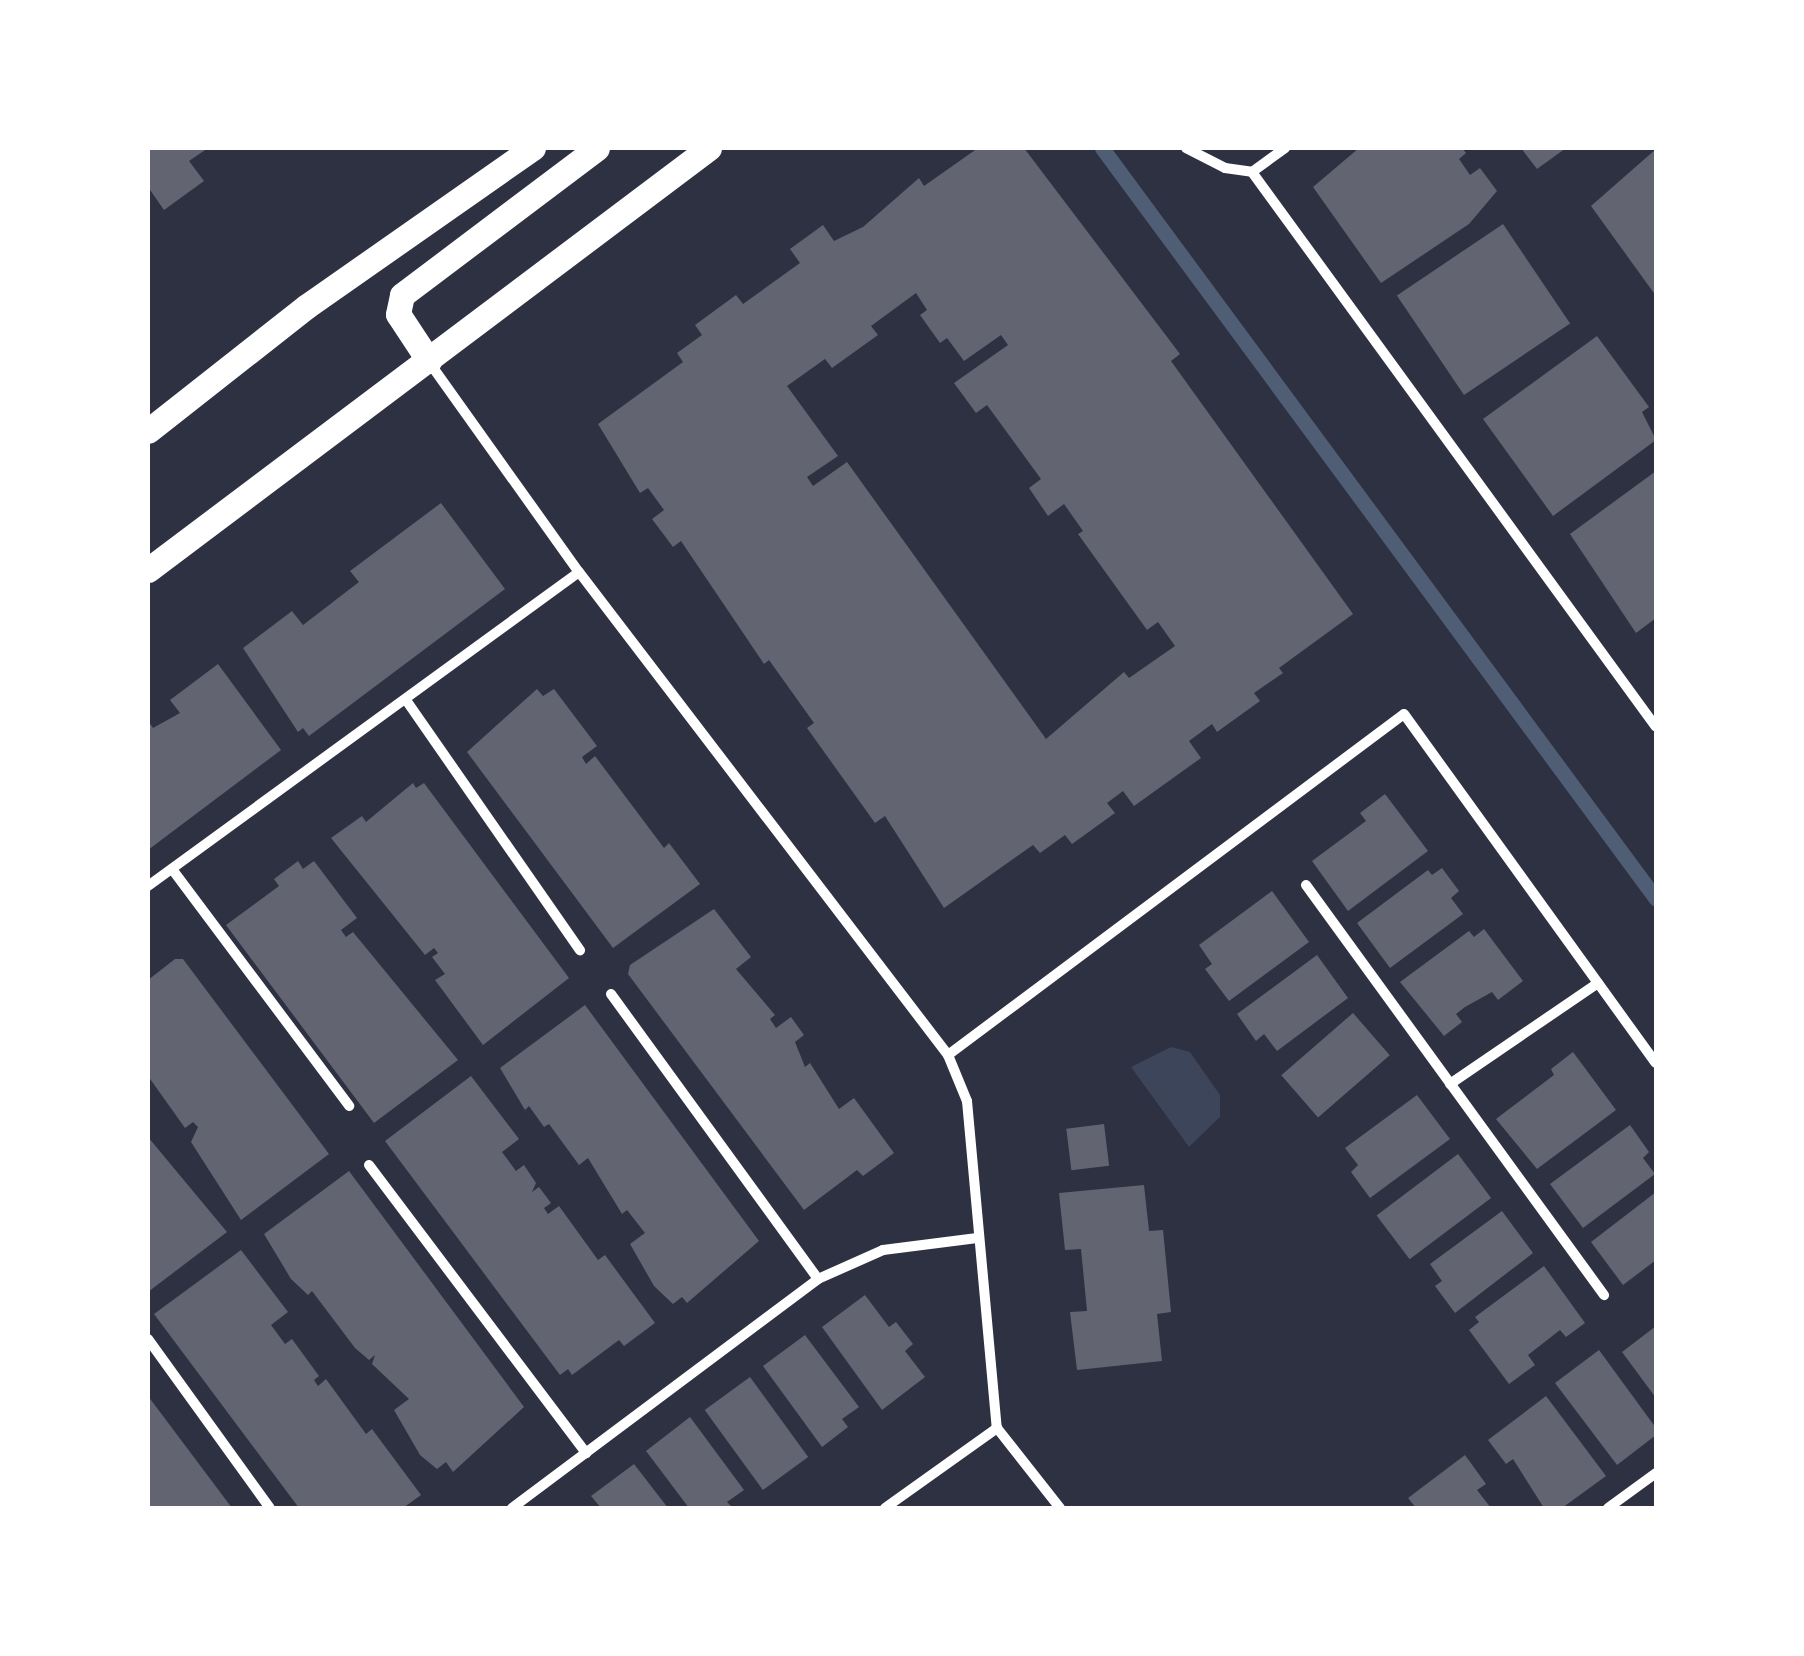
<!DOCTYPE html>
<style>
body{margin:0}
#map{position:relative;width:1804px;height:1656px;overflow:hidden;background:#2d3142;font-family:"Golos Text",sans-serif}
div>[style]{position:absolute}
.green>*{inset:0;background:#3c4559}
.stream>*{height:15px;margin:-7.5px;padding:0 7.5px;transform-origin:7.5px;border-radius:7.5px;background:#4f5d75}
.building>*{inset:0;background:#626471;transform-origin:0 0}
.minor>*{height:10px;margin:-5px;padding:0 5px;transform-origin:5px;border-radius:5px;background:#fff}
.primary>*{height:25px;margin:-12.5px;padding:0 12.5px;transform-origin:12.5px;border-radius:12.5px;background:#fff}
span{translate:-50% -50%;white-space:nowrap;text-align:center;line-height:1.15;-webkit-text-stroke:8px #fff;paint-order:stroke}
.frame{position:absolute;inset:0;border:150px solid #fff;pointer-events:none}
</style>
<div id="map">
<div class="green">
<div style="clip-path:polygon(1171px 1047px,1190px 1052px,1220px 1095px,1220px 1117px,1189px 1147px,1131px 1067px)"></div>
</div>
<div class="stream">
<div style="left:1102px;top:148px;width:933px;rotate:53.58deg"></div>
</div>
<div class="building">
<div style="clip-path:polygon(148px 148px,208px 148px,189px 161px,204px 181px,164px 210px,148px 187px)"></div>
<div style="clip-path:polygon(evenodd,978px 148px,1024px 148px,1180px 354px,1171px 361px,1353px 614px,1279px 668px,1283px 673px,1254px 693px,1260px 701px,1217px 732px,1212px 724px,1189px 741px,1201px 758px,1134px 806px,1123px 791px,1107px 803px,1115px 813px,1072px 844px,1065px 835px,1040px 853px,1033px 845px,944px 908px,885px 816px,875px 823px,807px 728px,814px 723px,769px 660px,764px 664px,681px 541px,673px 547px,652px 519px,664px 510px,648px 488px,640px 493px,598px 424px,683px 362px,677px 353px,702px 335px,695px 325px,736px 295px,743px 304px,800px 263px,790px 249px,823px 225px,834px 241px,863px 227px,919px 178px,924px 186px,978px 148px,916px 293px,927px 310px,920px 315px,940px 343px,947px 338px,964px 361px,1001px 335px,1008px 345px,954px 383px,976px 413px,987px 405px,1041px 479px,1029px 488px,1048px 516px,1064px 504px,1083px 531px,1078px 534px,1147px 630px,1158px 622px,1175px 646px,1129px 678px,1124px 672px,1046px 739px,847px 462px,813px 486px,807px 477px,838px 456px,787px 386px,825px 359px,832px 368px,878px 335px,871px 326px,916px 293px)"></div>
<div style="clip-path:polygon(1359px 148px,1462px 148px,1466px 153px,1459px 159px,1470px 175px,1480px 168px,1497px 191px,1469px 224px,1381px 283px,1313px 187px)"></div>
<div style="clip-path:polygon(1521px 148px,1566px 148px,1537px 169px)"></div>
<div style="clip-path:polygon(1656px 149px,1656px 296px,1591px 206px)"></div>
<div style="left:1503px;top:224px;width:120px;height:128px;rotate:56deg"></div>
<div style="clip-path:polygon(1597px 336px,1649px 407px,1642px 412px,1656px 440px,1553px 516px,1483px 419px)"></div>
<div style="clip-path:polygon(1656px 471px,1656px 618px,1636px 633px,1570px 534px)"></div>
<div style="clip-path:polygon(441px 503px,505px 589px,309px 736px,303px 728px,298px 732px,243px 648px,292px 611px,303px 625px,359px 582px,350px 571px)"></div>
<div style="clip-path:polygon(218px 664px,281px 750px,148px 850px,148px 721px,153px 728px,180px 713px,170px 700px)"></div>
<div style="clip-path:polygon(537px 689px,543px 696px,554px 689px,597px 746px,582px 757px,586px 764px,595px 756px,664px 848px,669px 843px,700px 884px,613px 948px,467px 752px)"></div>
<div style="clip-path:polygon(413px 783px,416px 788px,424px 783px,569px 978px,483px 1045px,435px 980px,445px 974px,432px 957px,438px 953px,434px 948px,425px 955px,331px 838px,362px 816px,366px 822px)"></div>
<div style="clip-path:polygon(1385px 794px,1428px 851px,1348px 911px,1312px 861px,1366px 821px,1360px 813px)"></div>
<div style="clip-path:polygon(298px 861px,303px 869px,314px 861px,357px 918px,341px 930px,346px 937px,353px 932px,458px 1060px,374px 1123px,226px 925px,279px 886px,274px 879px)"></div>
<div style="clip-path:polygon(1442px 868px,1459px 891px,1451px 898px,1463px 914px,1390px 968px,1357px 923px,1428px 870px,1432px 875px)"></div>
<div style="clip-path:polygon(1272px 891px,1309px 942px,1229px 1001px,1205px 969px,1212px 964px,1199px 945px)"></div>
<div style="clip-path:polygon(714px 909px,751px 957px,736px 969px,775px 1015px,770px 1019px,776px 1028px,791px 1017px,804px 1035px,795px 1042px,805px 1067px,810px 1063px,839px 1109px,854px 1098px,894px 1153px,863px 1176px,857px 1170px,804px 1210px,628px 974px,630px 965px)"></div>
<div style="clip-path:polygon(1484px 929px,1523px 981px,1498px 1000px,1492px 992px,1465px 1007px,1456px 1014px,1462px 1022px,1444px 1036px,1400px 982px,1469px 931px,1474px 937px)"></div>
<div style="clip-path:polygon(1317px 955px,1348px 998px,1277px 1051px,1264px 1034px,1256px 1041px,1237px 1014px)"></div>
<div style="clip-path:polygon(175px 959px,183px 959px,329px 1154px,241px 1220px,191px 1142px,198px 1127px,193px 1122px,185px 1128px,148px 1076px,148px 980px)"></div>
<div style="clip-path:polygon(585px 1005px,759px 1241px,687px 1303px,682px 1297px,673px 1304px,654px 1286px,630px 1244px,645px 1233px,627px 1210px,622px 1214px,588px 1158px,579px 1165px,549px 1124px,544px 1127px,529px 1106px,525px 1110px,500px 1068px)"></div>
<div style="left:1353px;top:1013px;width:56px;height:95px;rotate:49deg"></div>
<div style="clip-path:polygon(1573px 1052px,1616px 1110px,1537px 1169px,1496px 1119px,1554px 1075px,1551px 1069px)"></div>
<div style="clip-path:polygon(471px 1076px,519px 1139px,502px 1152px,516px 1171px,524px 1165px,536px 1183px,532px 1192px,539px 1187px,551px 1203px,544px 1208px,548px 1214px,559px 1206px,598px 1260px,605px 1255px,655px 1323px,624px 1346px,619px 1340px,572px 1375px,568px 1369px,560px 1375px,385px 1141px)"></div>
<div style="clip-path:polygon(1417px 1095px,1450px 1139px,1370px 1198px,1351px 1172px,1358px 1165px,1345px 1148px)"></div>
<div style="left:1104px;top:1124px;width:42px;height:38px;rotate:83deg"></div>
<div style="clip-path:polygon(1630px 1125px,1649px 1152px,1643px 1158px,1655px 1174px,1583px 1228px,1550px 1184px)"></div>
<div style="clip-path:polygon(148px 1137px,227px 1232px,148px 1292px)"></div>
<div style="left:1458px;top:1154px;width:55px;height:102px;rotate:53deg"></div>
<div style="clip-path:polygon(349px 1171px,524px 1407px,453px 1472px,446px 1462px,437px 1469px,420px 1455px,394px 1410px,409px 1399px,372px 1364px,375px 1355px,369px 1360px,355px 1348px,312px 1291px,308px 1295px,291px 1279px,264px 1234px)"></div>
<div style="clip-path:polygon(1144px 1185px,1149px 1231px,1163px 1230px,1171px 1312px,1157px 1314px,1162px 1361px,1077px 1370px,1070px 1312px,1087px 1311px,1081px 1249px,1065px 1250px,1059px 1193px)"></div>
<div style="clip-path:polygon(1656px 1192px,1656px 1260px,1623px 1285px,1591px 1242px)"></div>
<div style="clip-path:polygon(1502px 1211px,1533px 1253px,1455px 1313px,1435px 1286px,1442px 1281px,1430px 1264px)"></div>
<div style="clip-path:polygon(241px 1250px,288px 1312px,271px 1325px,285px 1344px,292px 1339px,319px 1376px,314px 1380px,318px 1386px,326px 1379px,366px 1434px,372px 1429px,421px 1495px,403px 1508px,299px 1508px,154px 1314px)"></div>
<div style="clip-path:polygon(1544px 1266px,1585px 1323px,1566px 1337px,1560px 1330px,1528px 1355px,1535px 1365px,1509px 1384px,1469px 1330px,1479px 1322px,1475px 1317px)"></div>
<div style="clip-path:polygon(865px 1295px,889px 1327px,896px 1322px,913px 1344px,905px 1351px,925px 1377px,882px 1410px,822px 1327px)"></div>
<div style="clip-path:polygon(1656px 1326px,1656px 1398px,1622px 1352px)"></div>
<div style="clip-path:polygon(805px 1335px,859px 1407px,842px 1419px,848px 1427px,822px 1447px,763px 1366px)"></div>
<div style="clip-path:polygon(1599px 1350px,1656px 1428px,1656px 1435px,1617px 1465px,1555px 1383px)"></div>
<div style="left:750px;top:1377px;width:99px;height:56px;rotate:54deg"></div>
<div style="clip-path:polygon(148px 1396px,232px 1508px,148px 1508px)"></div>
<div style="clip-path:polygon(1546px 1396px,1606px 1476px,1562px 1508px,1544px 1508px,1513px 1459px,1506px 1464px,1488px 1440px)"></div>
<div style="clip-path:polygon(690px 1417px,744px 1490px,727px 1502px,733px 1508px,689px 1508px,646px 1451px)"></div>
<div style="clip-path:polygon(1465px 1455px,1486px 1484px,1477px 1490px,1491px 1508px,1416px 1508px,1408px 1498px)"></div>
<div style="clip-path:polygon(634px 1464px,668px 1508px,601px 1508px,591px 1496px)"></div>
</div>
<div class="minor">
<div style="left:1186px;top:148px;width:44px;rotate:27.1deg"></div>
<div style="left:1225px;top:168px;width:27px;rotate:8deg"></div>
<div style="left:1252px;top:172px;width:686px;rotate:53.95deg"></div>
<div style="left:1252px;top:172px;width:41px;rotate:-36deg"></div>
<div style="left:429px;top:362px;width:258px;rotate:54.5deg"></div>
<div style="left:579px;top:572px;width:608px;rotate:52.62deg"></div>
<div style="left:948px;top:1055px;width:50px;rotate:67.6deg"></div>
<div style="left:967px;top:1101px;width:328px;rotate:84.8deg"></div>
<div style="left:997px;top:1428px;width:102px;rotate:51.8deg"></div>
<div style="left:406px;top:700px;width:305px;rotate:55.2deg"></div>
<div style="left:172px;top:869px;width:296px;rotate:53.2deg"></div>
<div style="left:1306px;top:885px;width:507px;rotate:53.99deg"></div>
<div style="left:148px;top:886px;width:533px;rotate:-36.07deg"></div>
<div style="left:611px;top:994px;width:352px;rotate:54deg"></div>
<div style="left:948px;top:1055px;width:569px;rotate:-36.79deg"></div>
<div style="left:1404px;top:714px;width:430px;rotate:54.2deg"></div>
<div style="left:1450px;top:1084px;width:179px;rotate:-34.3deg"></div>
<div style="left:369px;top:1165px;width:361px;rotate:53deg"></div>
<div style="left:148px;top:1339px;width:208px;rotate:54.2deg"></div>
<div style="left:512px;top:1508px;width:382px;rotate:-36.8deg"></div>
<div style="left:818px;top:1279px;width:71px;rotate:-24deg"></div>
<div style="left:883px;top:1250px;width:95px;rotate:-7.3deg"></div>
<div style="left:885px;top:1508px;width:138px;rotate:-35.5deg"></div>
<div style="left:1608px;top:1508px;width:59px;rotate:-36.1deg"></div>
</div>
<div class="primary">
<div style="left:429px;top:361px;width:56px;rotate:-123.4deg"></div>
<div style="left:398px;top:314px;width:19px;rotate:-78deg"></div>
<div style="left:402px;top:295px;width:244px;rotate:-37deg"></div>
<div style="left:148px;top:431px;width:202px;rotate:-38.2deg"></div>
<div style="left:307px;top:306px;width:276px;rotate:-35deg"></div>
<div style="left:148px;top:570px;width:702px;rotate:-36.95deg"></div>
</div>
<div class="frame"></div>
</div>
